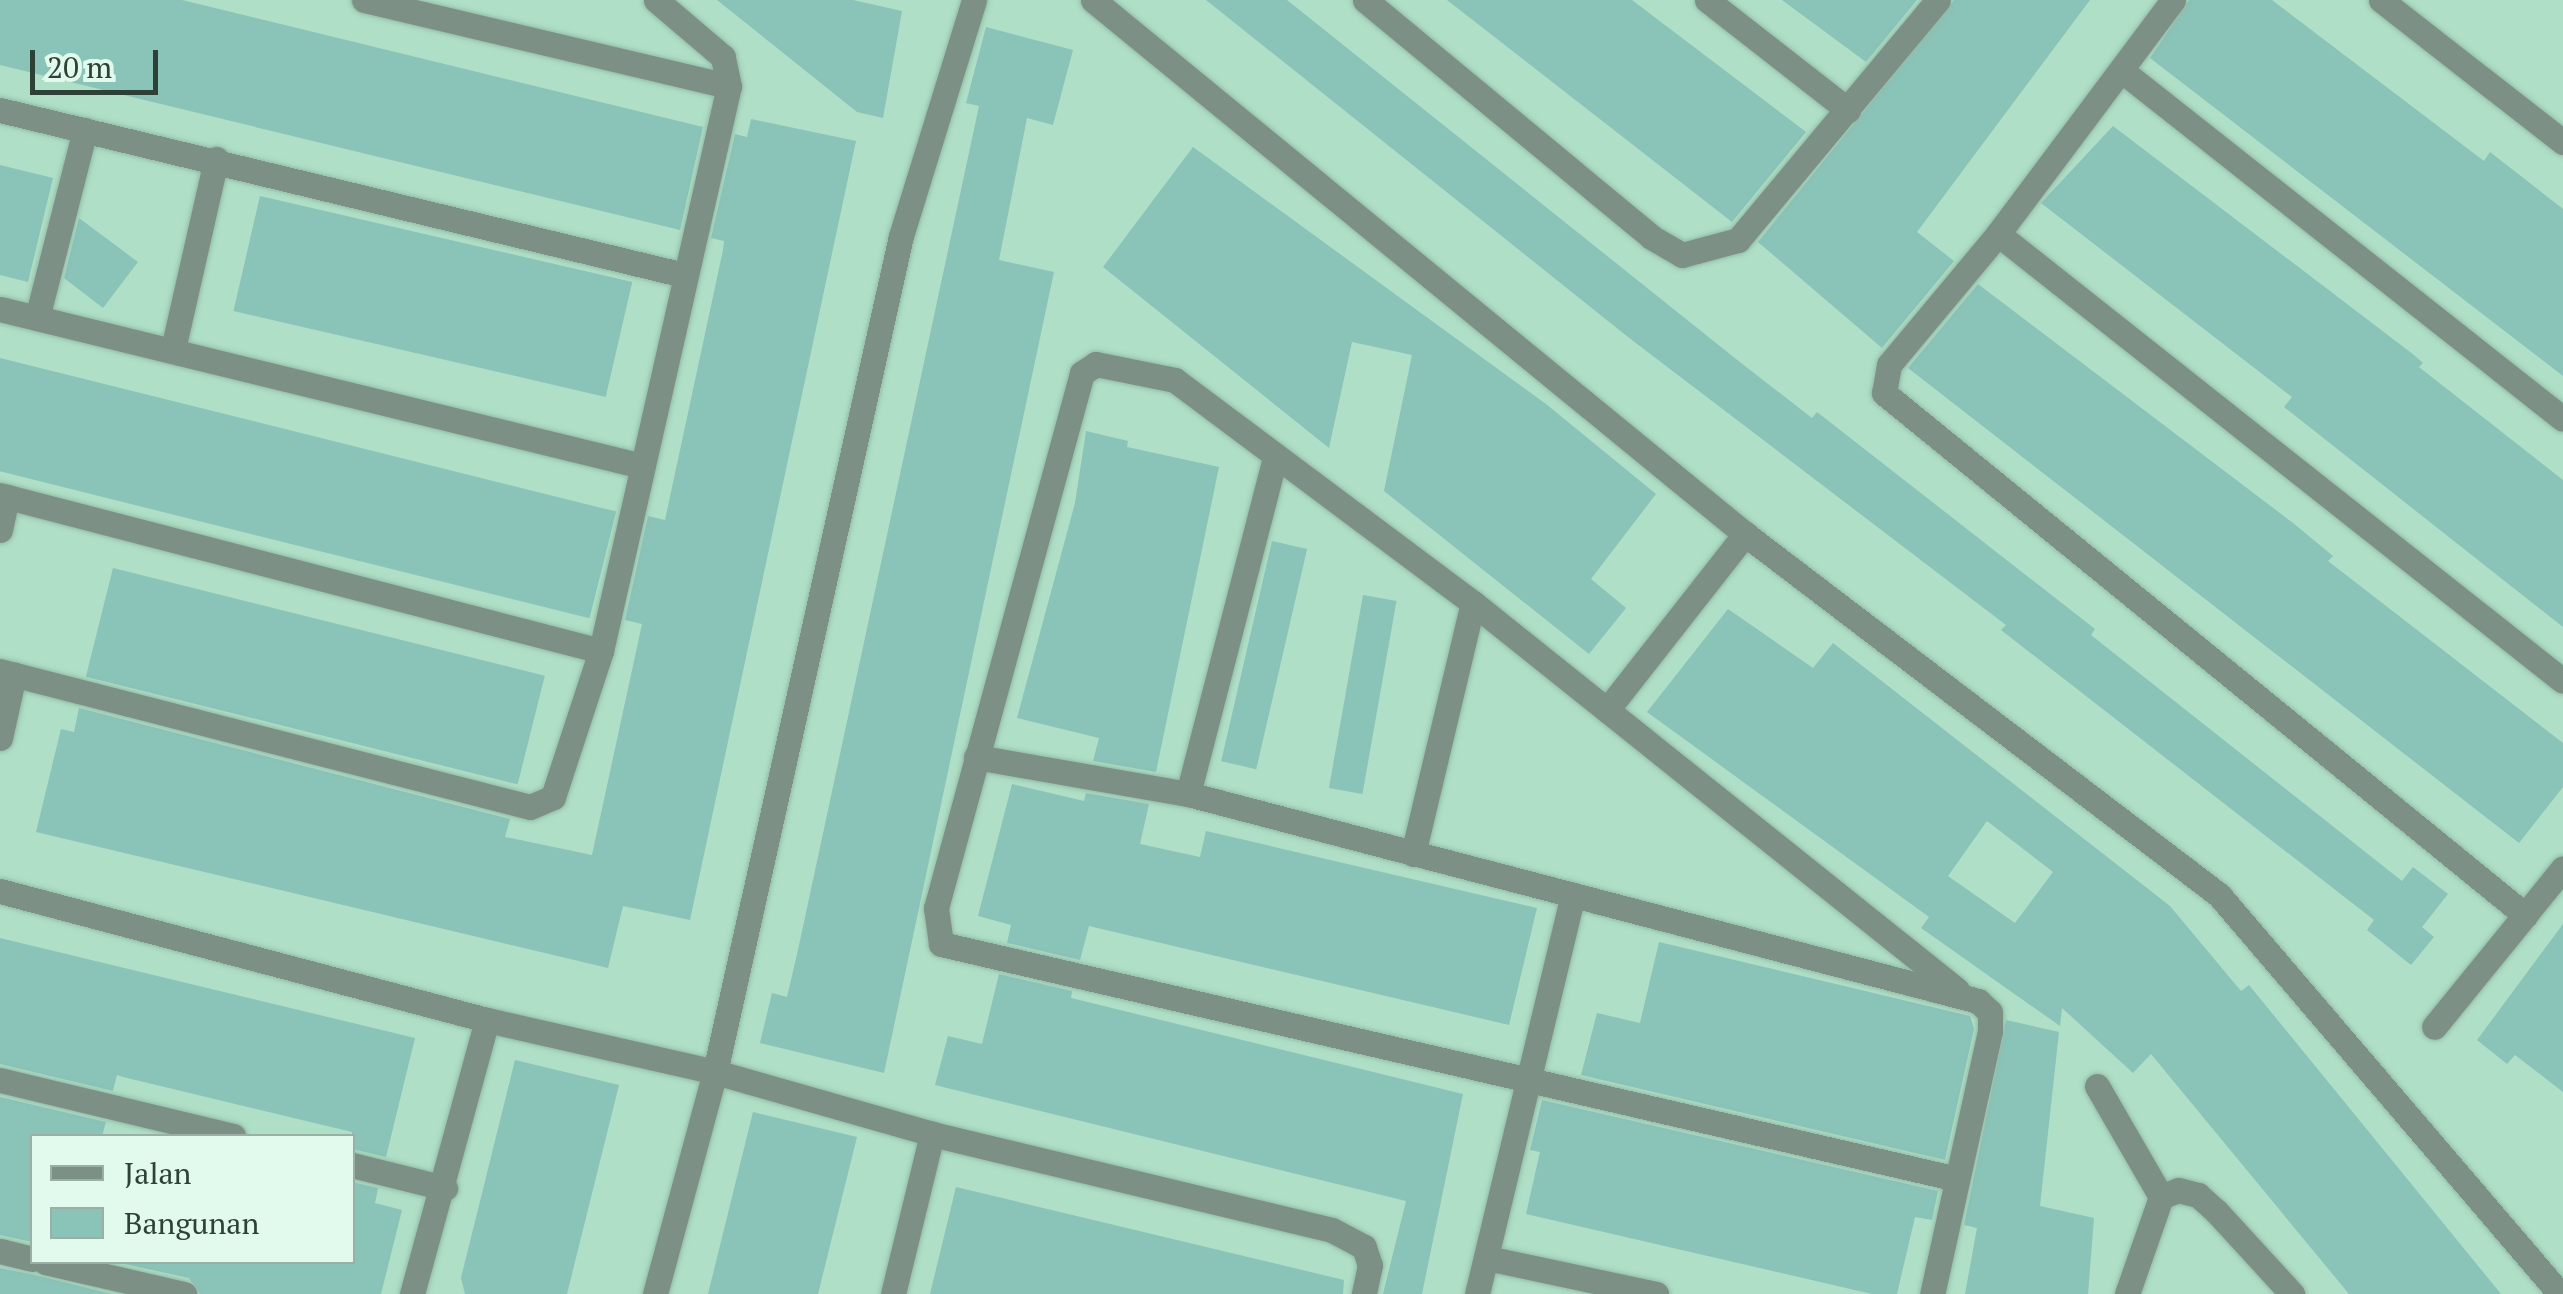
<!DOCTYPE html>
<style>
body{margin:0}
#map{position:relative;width:2563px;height:1294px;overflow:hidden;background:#afdfc6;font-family:"PT Serif",serif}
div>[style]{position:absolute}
.building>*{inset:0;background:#8ac3b8;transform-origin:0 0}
.roads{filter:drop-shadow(0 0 2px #93bca7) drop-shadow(0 0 2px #93bca7)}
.minor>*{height:25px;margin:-12.5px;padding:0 12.5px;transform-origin:12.5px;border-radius:12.5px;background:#7d9086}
span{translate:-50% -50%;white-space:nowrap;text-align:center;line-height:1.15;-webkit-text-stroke:10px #e2faed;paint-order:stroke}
.legend{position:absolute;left:30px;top:1134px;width:325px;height:130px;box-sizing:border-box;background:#e2faed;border:2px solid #9ab0a4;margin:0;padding:12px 18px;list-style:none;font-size:30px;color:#2e4137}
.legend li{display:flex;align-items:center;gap:20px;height:50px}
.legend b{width:50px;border:2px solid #9ab0a4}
.scale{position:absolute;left:30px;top:50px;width:128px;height:45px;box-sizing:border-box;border:5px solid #2e4137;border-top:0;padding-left:12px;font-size:30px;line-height:35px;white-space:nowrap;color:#2e4137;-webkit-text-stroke:8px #e2faed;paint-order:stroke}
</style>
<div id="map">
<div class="building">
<div style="clip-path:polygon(0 0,182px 0,703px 127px,680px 230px,0 65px)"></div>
<div style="clip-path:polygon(717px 0,853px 0,902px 11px,883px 118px,857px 112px)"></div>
<div style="clip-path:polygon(1206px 0,1287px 0,1736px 359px,1812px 418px,1817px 412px,2095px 629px,2091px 635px,2402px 881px,2413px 867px,2448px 894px,2422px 927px,2434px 937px,2411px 965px,2367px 930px,2374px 920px,2001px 630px,2006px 625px,1628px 337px)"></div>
<div style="clip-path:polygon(1447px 0,1632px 0,1806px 132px,1732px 222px)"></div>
<div style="clip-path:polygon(1782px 0,1917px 0,1866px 62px)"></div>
<div style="clip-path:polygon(1954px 0,2090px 0,1917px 232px,1954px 261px,1882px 348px,1758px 242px)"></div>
<div style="clip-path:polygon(2189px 0,2272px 0,2484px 161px,2490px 152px,2563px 209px,2563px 376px,2150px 58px)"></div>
<div style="clip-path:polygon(986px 27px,1073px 50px,1053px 125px,1027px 118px,999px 260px,1054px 272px,884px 1073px,760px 1043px,772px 993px,787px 997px,798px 950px,979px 106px,966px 103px)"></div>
<div style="clip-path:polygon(751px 119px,856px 141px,690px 920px,623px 906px,608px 968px,36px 832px,61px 729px,74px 732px,79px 708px,510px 819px,505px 837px,592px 855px,642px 624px,625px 620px,648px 516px,665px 520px,723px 250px,724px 241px,711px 238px,735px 134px,747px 137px)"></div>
<div style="clip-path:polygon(2113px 126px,2414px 355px,2423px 363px,2419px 367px,2563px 480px,2563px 627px,2284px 407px,2292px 397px,2041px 203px)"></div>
<div style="clip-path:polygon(1193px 147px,1546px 404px,1656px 494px,1591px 579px,1626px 608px,1589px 654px,1384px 491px,1412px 355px,1352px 342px,1329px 448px,1103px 267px)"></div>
<div style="clip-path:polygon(0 165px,53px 178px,28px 282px,0 275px)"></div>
<div style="left:260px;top:196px;width:382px;height:118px;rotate:13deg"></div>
<div style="clip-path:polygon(79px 218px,138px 262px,103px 308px,64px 278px)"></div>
<div style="clip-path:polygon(1978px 284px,2293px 523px,2333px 556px,2328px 561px,2563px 743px,2563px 787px,2519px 843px,1908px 368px)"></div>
<div style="left:0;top:358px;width:635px;height:110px;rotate:14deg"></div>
<div style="clip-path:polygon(1086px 431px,1128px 441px,1127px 447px,1219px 467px,1156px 772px,1093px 761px,1099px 738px,1017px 718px,1075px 503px)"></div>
<div style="left:1272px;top:541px;width:36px;height:226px;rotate:13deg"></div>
<div style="left:113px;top:568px;width:445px;height:112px;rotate:14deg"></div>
<div style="left:1363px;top:595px;width:34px;height:196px;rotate:10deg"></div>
<div style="clip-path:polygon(evenodd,1728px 609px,1813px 668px,1833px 643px,2170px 906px,2241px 991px,2249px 985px,2501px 1294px,2349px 1294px,2151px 1054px,2133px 1073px,2062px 1008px,2060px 1026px,1921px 928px,1929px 917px,1647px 712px,1728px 609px,1987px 821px,2053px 872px,2015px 923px,1948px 876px,1987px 821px)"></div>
<div style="clip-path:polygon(1012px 784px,1084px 801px,1086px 793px,1149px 804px,1140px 844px,1200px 857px,1206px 831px,1537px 908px,1509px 1025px,1089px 926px,1080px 960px,1007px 943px,1011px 925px,978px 916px)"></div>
<div style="clip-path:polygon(2563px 924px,2563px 1092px,2515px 1055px,2507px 1064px,2477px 1040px)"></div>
<div style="clip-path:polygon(0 938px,415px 1038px,386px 1157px,352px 1149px,352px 1132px,123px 1077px,117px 1075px,113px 1091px,0 1064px)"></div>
<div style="clip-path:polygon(1659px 942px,1970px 1016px,1974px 1029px,1945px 1160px,1581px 1075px,1597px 1013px,1640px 1023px)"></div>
<div style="clip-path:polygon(999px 974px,1072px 991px,1071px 998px,1463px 1094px,1422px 1294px,1383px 1294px,1406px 1201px,935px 1085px,948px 1036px,982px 1044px)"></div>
<div style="clip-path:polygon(2006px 1020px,2059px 1032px,2040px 1206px,2094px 1218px,2088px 1294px,1965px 1294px,1977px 1228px,1964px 1225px)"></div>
<div style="clip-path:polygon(515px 1060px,619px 1085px,567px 1294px,465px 1294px,461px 1278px)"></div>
<div style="clip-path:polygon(0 1097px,106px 1122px,102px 1136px,32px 1136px,32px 1242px,0 1235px)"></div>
<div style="clip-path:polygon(1542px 1100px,1938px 1191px,1932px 1220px,1915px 1217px,1897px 1294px,1872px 1294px,1526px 1214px,1540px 1152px,1530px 1150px)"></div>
<div style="clip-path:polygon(753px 1112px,857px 1137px,818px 1294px,708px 1294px)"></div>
<div style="clip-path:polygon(352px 1182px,378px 1188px,375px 1203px,402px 1210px,381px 1294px,200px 1294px,189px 1278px,115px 1262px,352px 1262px)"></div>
<div style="clip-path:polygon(956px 1187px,1344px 1280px,1343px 1294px,930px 1294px)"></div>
<div style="clip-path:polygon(0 1268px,35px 1275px,112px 1294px,0 1294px)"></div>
</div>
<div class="roads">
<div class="minor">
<div style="left:364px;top:0;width:375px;rotate:13.3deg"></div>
<div style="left:1093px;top:0;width:843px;rotate:39.32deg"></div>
<div style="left:1745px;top:534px;width:596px;rotate:37.29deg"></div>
<div style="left:2219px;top:895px;width:525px;rotate:49.48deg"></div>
<div style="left:1365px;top:0;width:371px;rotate:39.6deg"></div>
<div style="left:1651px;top:237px;width:36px;rotate:30deg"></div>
<div style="left:1682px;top:255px;width:58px;rotate:-15deg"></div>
<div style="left:1738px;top:240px;width:312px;rotate:-50.2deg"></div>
<div style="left:1707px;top:0;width:179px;rotate:38deg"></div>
<div style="left:2173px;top:0;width:292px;rotate:126.8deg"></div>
<div style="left:1998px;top:234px;width:170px;rotate:129.8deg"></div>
<div style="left:1889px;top:365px;width:28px;rotate:100deg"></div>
<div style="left:1884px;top:393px;width:827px;rotate:39.16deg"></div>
<div style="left:2525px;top:915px;width:144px;rotate:129.1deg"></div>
<div style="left:2381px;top:0;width:231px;rotate:38deg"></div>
<div style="left:2121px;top:70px;width:563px;rotate:38.29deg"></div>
<div style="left:0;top:110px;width:704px;rotate:13.56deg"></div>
<div style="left:1998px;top:234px;width:720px;rotate:38.35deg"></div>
<div style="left:0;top:309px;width:661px;rotate:13.74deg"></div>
<div style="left:37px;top:318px;width:194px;rotate:-75.7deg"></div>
<div style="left:173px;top:349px;width:195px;rotate:-77.2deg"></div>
<div style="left:0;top:495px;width:621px;rotate:14.55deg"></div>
<div style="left:0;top:530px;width:34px;rotate:-78deg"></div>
<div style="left:0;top:671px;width:547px;rotate:14.39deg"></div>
<div style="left:530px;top:807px;width:25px;rotate:-23deg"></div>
<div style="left:553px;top:797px;width:154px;rotate:-71.8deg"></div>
<div style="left:601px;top:651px;width:579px;rotate:-77.24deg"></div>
<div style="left:729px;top:86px;width:30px;rotate:-102deg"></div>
<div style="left:723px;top:57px;width:88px;rotate:-139.6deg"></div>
<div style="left:1607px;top:710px;width:224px;rotate:-51.9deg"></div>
<div style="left:0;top:738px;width:65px;rotate:-77.5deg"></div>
<div style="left:976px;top:757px;width:215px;rotate:9.9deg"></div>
<div style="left:1188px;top:794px;width:817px;rotate:14.68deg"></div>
<div style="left:1978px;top:1001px;width:16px;rotate:43deg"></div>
<div style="left:1990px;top:1012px;width:19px;rotate:90deg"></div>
<div style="left:1990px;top:1031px;width:269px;rotate:102.4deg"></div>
<div style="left:1188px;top:794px;width:347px;rotate:-75.5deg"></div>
<div style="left:1413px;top:854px;width:258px;rotate:-76.6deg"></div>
<div style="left:0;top:891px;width:504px;rotate:14.84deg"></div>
<div style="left:487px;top:1020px;width:234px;rotate:12.8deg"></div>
<div style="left:715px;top:1072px;width:226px;rotate:15.9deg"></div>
<div style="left:932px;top:1134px;width:411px;rotate:13.5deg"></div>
<div style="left:1332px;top:1230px;width:36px;rotate:28deg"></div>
<div style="left:1364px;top:1247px;width:19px;rotate:72deg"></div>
<div style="left:1370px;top:1265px;width:30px;rotate:102deg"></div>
<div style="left:2525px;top:915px;width:60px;rotate:-51deg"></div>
<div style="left:1957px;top:990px;width:620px;rotate:-141.35deg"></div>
<div style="left:1473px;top:603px;width:372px;rotate:-143.2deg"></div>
<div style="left:1175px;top:380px;width:81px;rotate:-168.6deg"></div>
<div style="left:1096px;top:364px;width:17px;rotate:147deg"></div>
<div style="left:1082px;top:373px;width:555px;rotate:105.26deg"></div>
<div style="left:936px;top:908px;width:36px;rotate:82deg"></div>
<div style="left:941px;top:944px;width:1043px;rotate:13.02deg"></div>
<div style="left:0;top:1080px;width:240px;rotate:13.5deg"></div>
<div style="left:2097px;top:1086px;width:128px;rotate:60deg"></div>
<div style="left:352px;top:1165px;width:96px;rotate:13.9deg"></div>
<div style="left:0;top:1251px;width:33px;rotate:14deg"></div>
<div style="left:1487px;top:1258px;width:173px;rotate:12deg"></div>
<div style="left:45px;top:1262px;width:143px;rotate:13deg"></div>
<div style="left:412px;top:1294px;width:284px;rotate:-74.7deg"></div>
<div style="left:655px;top:1294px;width:230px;rotate:-74.9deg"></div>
<div style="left:715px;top:1072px;width:856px;rotate:-77.46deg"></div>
<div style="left:901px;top:236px;width:247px;rotate:-72.8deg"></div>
<div style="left:893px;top:1294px;width:165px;rotate:-76.3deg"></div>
<div style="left:1477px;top:1294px;width:407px;rotate:-76.5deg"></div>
<div style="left:2127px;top:1294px;width:103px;rotate:-70.7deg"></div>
<div style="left:2161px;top:1197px;width:18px;rotate:-22deg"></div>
<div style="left:2178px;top:1190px;width:21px;rotate:14deg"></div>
<div style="left:2198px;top:1195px;width:24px;rotate:42deg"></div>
<div style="left:2216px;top:1211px;width:113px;rotate:47.5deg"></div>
</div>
</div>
<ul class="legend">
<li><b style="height:12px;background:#7d9086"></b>Jalan</li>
<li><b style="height:28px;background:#8ac3b8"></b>Bangunan</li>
</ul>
<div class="scale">20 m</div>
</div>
